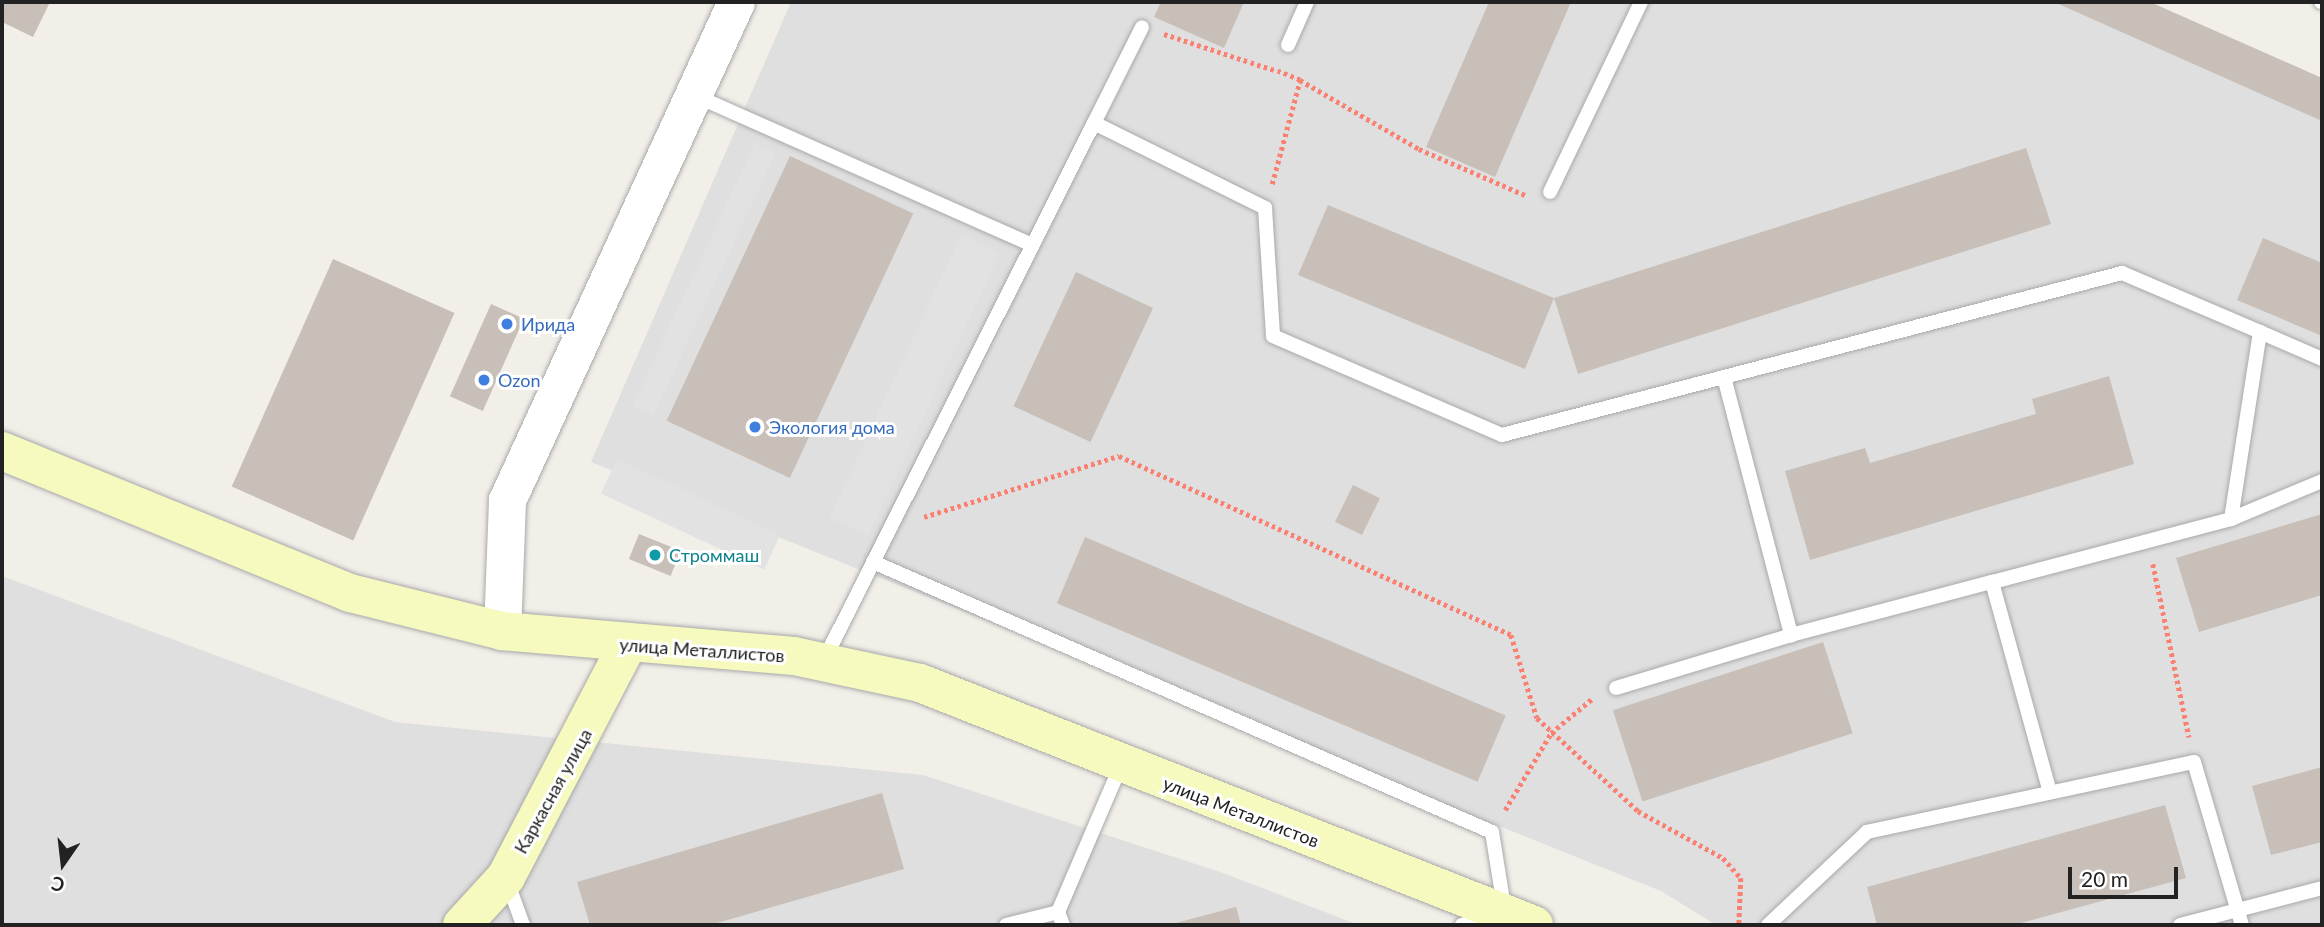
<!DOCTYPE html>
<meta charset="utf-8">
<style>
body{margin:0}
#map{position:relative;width:2324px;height:927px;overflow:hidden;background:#f2efe9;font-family:Lato,sans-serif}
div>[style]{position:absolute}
.residential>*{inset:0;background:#e0dfdf}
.parking>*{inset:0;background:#e2e2e2;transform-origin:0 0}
.building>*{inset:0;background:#c7bfb8;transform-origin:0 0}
.path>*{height:4.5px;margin-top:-2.25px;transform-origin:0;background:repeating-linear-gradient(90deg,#fa8072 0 3.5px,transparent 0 7px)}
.roads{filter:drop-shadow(0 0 2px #a9a9a9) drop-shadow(0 0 2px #a9a9a9)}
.service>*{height:14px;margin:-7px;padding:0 7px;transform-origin:7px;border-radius:7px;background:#fff}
.tertiary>*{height:37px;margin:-18.5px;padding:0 18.5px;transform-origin:18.5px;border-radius:18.5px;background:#fff}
.secondary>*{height:38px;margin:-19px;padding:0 19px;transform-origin:19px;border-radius:19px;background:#f7fabf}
.dots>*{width:19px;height:19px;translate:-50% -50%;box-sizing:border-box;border:4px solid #fff;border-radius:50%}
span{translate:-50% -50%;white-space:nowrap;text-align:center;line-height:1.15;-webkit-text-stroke:6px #fff;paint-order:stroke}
.shop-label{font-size:18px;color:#366cbe}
.left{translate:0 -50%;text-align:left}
.culture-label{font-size:18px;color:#0d838f}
.street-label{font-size:18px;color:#222}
.frame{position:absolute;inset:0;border:4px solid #222;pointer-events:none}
.north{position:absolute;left:28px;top:829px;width:70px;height:70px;-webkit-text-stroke:5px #fff;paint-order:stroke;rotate:194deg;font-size:19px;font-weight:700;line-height:28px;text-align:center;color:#222}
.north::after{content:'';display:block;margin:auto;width:24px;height:32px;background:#222;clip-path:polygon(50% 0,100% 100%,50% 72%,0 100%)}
.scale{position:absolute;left:2068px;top:867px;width:110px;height:32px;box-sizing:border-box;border:4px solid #222;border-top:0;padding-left:9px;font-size:21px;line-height:24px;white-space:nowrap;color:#222;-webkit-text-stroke:5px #fff;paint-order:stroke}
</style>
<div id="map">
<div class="residential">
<div style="clip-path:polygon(791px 2px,2144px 2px,2322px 79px,2322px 925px,1716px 925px,1661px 891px,591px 462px)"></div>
<div style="clip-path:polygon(2px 576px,395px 722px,923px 775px,1223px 873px,1359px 925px,2px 925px)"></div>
</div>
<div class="parking">
<div style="left:755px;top:143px;width:23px;height:291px;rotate:25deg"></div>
<div style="left:961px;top:235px;width:43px;height:312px;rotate:25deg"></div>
<div style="left:617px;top:459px;width:180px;height:38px;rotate:25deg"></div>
</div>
<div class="building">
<div style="clip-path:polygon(2px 2px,50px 2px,33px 37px,2px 22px)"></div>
<div style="clip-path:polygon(1161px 2px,1244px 2px,1224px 48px,1154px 17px)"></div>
<div style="clip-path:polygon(1489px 2px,1571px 2px,1495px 177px,1426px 147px)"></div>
<div style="clip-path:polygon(2054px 2px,2150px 2px,2322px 78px,2322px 121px)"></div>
<div style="clip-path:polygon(2026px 148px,2051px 224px,1578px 374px,1554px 298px,1525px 369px,1298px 275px,1328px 205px,1554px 298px)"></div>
<div style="left:790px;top:156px;width:136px;height:292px;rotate:25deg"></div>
<div style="clip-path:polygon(2263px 238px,2322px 263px,2322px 336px,2237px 300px)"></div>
<div style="left:333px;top:259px;width:133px;height:249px;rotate:24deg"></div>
<div style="left:1076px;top:272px;width:85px;height:148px;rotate:25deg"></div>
<div style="left:491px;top:304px;width:36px;height:101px;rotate:24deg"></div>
<div style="clip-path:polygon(2109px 376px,2134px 464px,1810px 560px,1785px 471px,1865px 448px,1870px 463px,2036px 414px,2032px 399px)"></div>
<div style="left:1353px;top:485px;width:30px;height:41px;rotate:26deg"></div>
<div style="clip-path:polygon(2322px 514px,2322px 595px,2199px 632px,2176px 558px)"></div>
<div style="left:639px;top:534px;width:45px;height:27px;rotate:22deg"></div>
<div style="left:1085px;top:537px;width:457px;height:72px;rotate:23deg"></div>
<div style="left:1823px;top:642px;width:96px;height:221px;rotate:72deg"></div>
<div style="clip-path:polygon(2322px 767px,2322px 842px,2271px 855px,2252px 786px)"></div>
<div style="clip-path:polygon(882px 793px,904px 869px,710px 925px,590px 925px,577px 882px)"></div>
<div style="clip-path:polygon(2165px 805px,2186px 878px,2014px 925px,1877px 925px,1867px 887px)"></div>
<div style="clip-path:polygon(1236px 907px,1241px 925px,1172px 925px,1172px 924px)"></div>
</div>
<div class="path">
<div style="left:1164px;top:34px;width:119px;rotate:18.1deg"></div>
<div style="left:1300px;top:80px;width:138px;rotate:30.1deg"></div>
<div style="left:1419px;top:149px;width:118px;rotate:23.5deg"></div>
<div style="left:1272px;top:184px;width:108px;rotate:-74.9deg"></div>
<div style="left:1300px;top:80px;width:24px;rotate:-158deg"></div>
<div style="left:924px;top:517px;width:204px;rotate:-17.4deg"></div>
<div style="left:1119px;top:456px;width:431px;rotate:24.5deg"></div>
<div style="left:1511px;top:635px;width:87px;rotate:72.6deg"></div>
<div style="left:1537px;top:718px;width:137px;rotate:42.6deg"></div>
<div style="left:1638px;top:811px;width:97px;rotate:28.9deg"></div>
<div style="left:1723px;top:858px;width:27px;rotate:48deg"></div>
<div style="left:1741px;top:878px;width:47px;rotate:92.4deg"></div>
<div style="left:2153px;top:564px;width:177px;rotate:78.2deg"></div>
<div style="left:1505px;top:810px;width:90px;rotate:-59.1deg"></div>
<div style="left:1551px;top:733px;width:55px;rotate:-39.8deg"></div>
</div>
<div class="roads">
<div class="service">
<div style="left:2321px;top:2px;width:1px"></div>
<div style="left:1288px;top:45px;width:47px;rotate:-66.2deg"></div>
<div style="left:696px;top:96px;width:368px;rotate:23.9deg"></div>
<div style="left:1094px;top:123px;width:107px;rotate:-63.4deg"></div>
<div style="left:1550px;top:192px;width:211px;rotate:-64.4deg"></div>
<div style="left:2260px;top:332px;width:68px;rotate:23.5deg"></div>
<div style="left:1724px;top:377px;width:267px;rotate:75.4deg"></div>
<div style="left:1791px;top:635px;width:208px;rotate:-14.8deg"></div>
<div style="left:2231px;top:519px;width:99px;rotate:-22.7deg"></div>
<div style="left:873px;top:562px;width:675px;rotate:23.57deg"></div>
<div style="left:1492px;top:832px;width:82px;rotate:80.9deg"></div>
<div style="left:1505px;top:913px;width:45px;rotate:164.4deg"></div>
<div style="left:824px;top:660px;width:601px;rotate:-63.31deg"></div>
<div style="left:1094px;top:123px;width:191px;rotate:26.4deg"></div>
<div style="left:1265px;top:208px;width:128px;rotate:86.4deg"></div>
<div style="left:1273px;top:336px;width:249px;rotate:23.4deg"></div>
<div style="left:1502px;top:435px;width:641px;rotate:-14.64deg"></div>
<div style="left:2122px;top:273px;width:150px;rotate:23.1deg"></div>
<div style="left:2260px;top:332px;width:189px;rotate:98.8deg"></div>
<div style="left:2231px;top:519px;width:247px;rotate:165.2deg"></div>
<div style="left:1992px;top:582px;width:218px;rotate:74.6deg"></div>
<div style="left:1616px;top:688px;width:183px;rotate:-16.8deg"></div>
<div style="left:507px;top:881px;width:47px;rotate:70deg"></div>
<div style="left:1058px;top:912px;width:160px;rotate:-66.8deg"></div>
<div style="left:1006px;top:925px;width:54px;rotate:-14deg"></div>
<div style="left:1058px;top:912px;width:14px;rotate:69deg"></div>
<div style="left:1768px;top:925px;width:136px;rotate:-43.2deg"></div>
<div style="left:1867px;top:832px;width:334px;rotate:-12.1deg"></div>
<div style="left:2194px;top:762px;width:170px;rotate:73.6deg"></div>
<div style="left:2180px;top:925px;width:147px;rotate:-14.6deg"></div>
</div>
<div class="tertiary">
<div style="left:502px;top:631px;width:131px;rotate:-87.8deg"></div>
<div style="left:507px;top:500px;width:548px;rotate:-65.31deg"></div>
</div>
<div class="secondary">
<div style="left:2px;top:451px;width:376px;rotate:22.2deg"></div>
<div style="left:350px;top:593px;width:157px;rotate:14deg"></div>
<div style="left:502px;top:631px;width:293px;rotate:4.9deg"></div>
<div style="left:794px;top:656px;width:129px;rotate:12.1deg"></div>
<div style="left:920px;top:683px;width:660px;rotate:21.51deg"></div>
<div style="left:462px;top:925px;width:65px;rotate:-47.5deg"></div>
<div style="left:506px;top:877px;width:261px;rotate:-62.4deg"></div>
</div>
</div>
<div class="dots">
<div style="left:507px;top:324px;background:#3f7fe0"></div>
<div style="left:484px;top:380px;background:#3f7fe0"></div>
<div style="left:755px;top:427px;background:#3f7fe0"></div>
<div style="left:655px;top:555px;background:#0f9aa8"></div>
</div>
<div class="shop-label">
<span class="left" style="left:521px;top:324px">Ирида</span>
<span class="left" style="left:498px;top:380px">Ozon</span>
<span class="left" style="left:769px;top:427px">Экология дома</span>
</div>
<div class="culture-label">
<span class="left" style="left:669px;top:555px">Строммаш</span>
</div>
<div class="street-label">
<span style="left:702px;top:650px;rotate:4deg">улица Металлистов</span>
<span style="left:553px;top:791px;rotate:-61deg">Каркасная улица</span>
<span style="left:1241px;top:812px;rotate:21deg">улица Металлистов</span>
</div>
<div class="frame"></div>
<div class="north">С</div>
<div class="scale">20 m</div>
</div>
